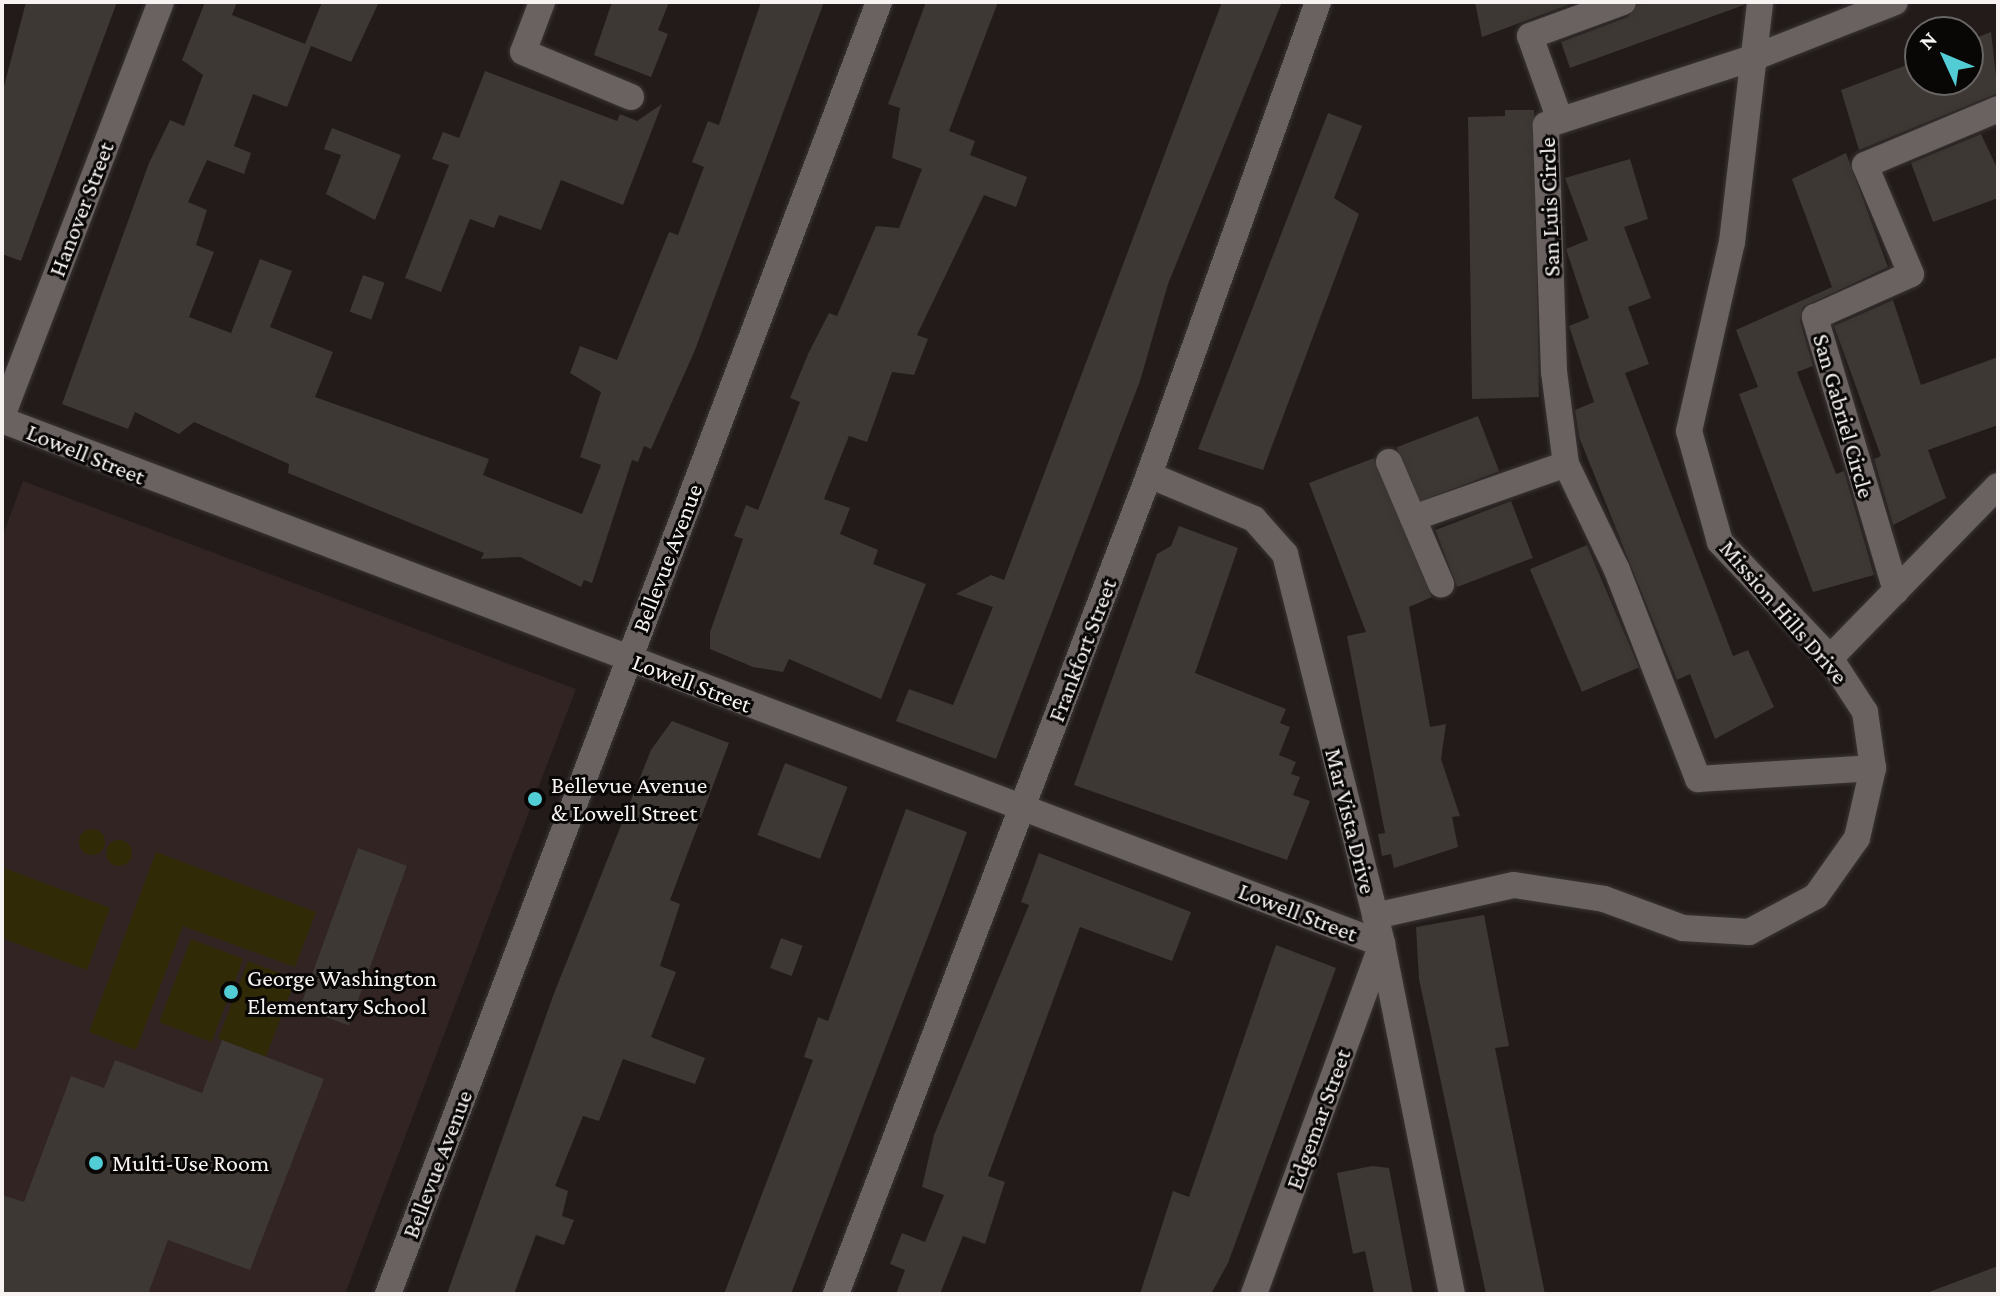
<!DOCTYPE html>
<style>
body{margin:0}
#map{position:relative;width:2000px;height:1296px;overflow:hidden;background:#221b1a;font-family:"Crimson Pro",serif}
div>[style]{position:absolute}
.built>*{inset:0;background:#312422}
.green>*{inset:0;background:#302a07;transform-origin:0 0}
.round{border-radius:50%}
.building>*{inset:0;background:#3d3833;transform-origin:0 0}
.roads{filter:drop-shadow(0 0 2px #3a3535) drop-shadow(0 0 2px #3a3535)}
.street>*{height:26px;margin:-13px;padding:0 13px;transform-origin:13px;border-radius:13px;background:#6a6260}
.dots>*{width:22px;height:22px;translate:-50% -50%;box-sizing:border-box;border:4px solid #090706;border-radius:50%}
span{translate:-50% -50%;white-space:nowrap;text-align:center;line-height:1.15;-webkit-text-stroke:6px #090706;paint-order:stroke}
.street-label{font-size:24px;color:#f7f3f2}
.poi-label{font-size:24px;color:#f7f3f2}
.left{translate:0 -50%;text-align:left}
.frame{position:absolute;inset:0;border:4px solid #f7f3f2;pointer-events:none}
.north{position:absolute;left:1904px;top:16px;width:80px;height:80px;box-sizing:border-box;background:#090706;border:2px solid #686564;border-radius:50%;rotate:314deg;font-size:22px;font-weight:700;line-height:32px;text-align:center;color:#f7f3f2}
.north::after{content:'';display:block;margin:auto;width:28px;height:36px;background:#52ccd5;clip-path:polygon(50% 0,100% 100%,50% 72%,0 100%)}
</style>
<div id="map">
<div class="built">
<div style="clip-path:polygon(23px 481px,576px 689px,345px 1294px,2px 1294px,2px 537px)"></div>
</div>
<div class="green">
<div class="round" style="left:79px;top:829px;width:26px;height:26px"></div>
<div class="round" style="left:106px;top:840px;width:26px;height:26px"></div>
<div style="clip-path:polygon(156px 852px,316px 912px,295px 967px,183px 926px,136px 1050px,89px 1032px)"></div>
<div style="clip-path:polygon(2px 867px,110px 908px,87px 970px,2px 938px)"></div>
<div style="left:191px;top:939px;width:56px;height:89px;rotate:21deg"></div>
<div style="left:248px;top:961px;width:51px;height:83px;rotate:21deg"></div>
</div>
<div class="building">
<div style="clip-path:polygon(26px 2px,117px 2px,21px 261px,2px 254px,2px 94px)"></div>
<div style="clip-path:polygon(205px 2px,237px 2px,232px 15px,305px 44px,322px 2px,379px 2px,351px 62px,311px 46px,287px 107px,253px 94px,234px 146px,251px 153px,244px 174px,207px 160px,188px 202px,207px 210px,196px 245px,214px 252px,189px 317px,231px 333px,260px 259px,292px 271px,270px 327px,333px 352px,315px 397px,489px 459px,483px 475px,582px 514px,601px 465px,580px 457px,601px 392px,570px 373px,580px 346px,617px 360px,669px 232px,678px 235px,704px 167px,692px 162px,708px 121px,719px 125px,761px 2px,824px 2px,695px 350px,651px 449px,644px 446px,638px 462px,632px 460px,592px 583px,584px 580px,581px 587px,520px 557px,481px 559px,484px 553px,288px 473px,289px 464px,194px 422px,179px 434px,135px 412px,128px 429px,62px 404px,149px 163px,170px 120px,184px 126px,203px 75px,182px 60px)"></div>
<div style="clip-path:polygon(612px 2px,669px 2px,658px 30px,668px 34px,651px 77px,594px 55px)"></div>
<div style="clip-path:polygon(926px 2px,998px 2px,949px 131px,975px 141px,970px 155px,1027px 177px,1016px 207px,984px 195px,917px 335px,928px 339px,914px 375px,892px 372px,867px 442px,849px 436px,824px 499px,850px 508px,840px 534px,878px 550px,873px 564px,926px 584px,881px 699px,789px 659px,783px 672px,753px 667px,710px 649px,710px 632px,743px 539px,734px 536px,746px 505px,758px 510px,800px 402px,790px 398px,809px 352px,829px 313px,837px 316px,876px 226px,899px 228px,922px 169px,892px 158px,900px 108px,888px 104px)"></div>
<div style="clip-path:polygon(1222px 2px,1282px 2px,1168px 284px,1140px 381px,996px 759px,896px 721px,909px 689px,953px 705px,993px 607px,956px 594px,991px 575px,1004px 580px)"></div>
<div style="clip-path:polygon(1475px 2px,1576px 2px,1482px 37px)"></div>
<div style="clip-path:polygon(1639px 2px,1743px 2px,1744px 5px,1570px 68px,1561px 42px,1628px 17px)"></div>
<div style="clip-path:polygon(1991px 32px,1998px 93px,1859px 150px,1841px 90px,1920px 60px,1920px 80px,1968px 80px,1968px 41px)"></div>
<div style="clip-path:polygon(485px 71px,617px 121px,620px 114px,637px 121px,662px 104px,623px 205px,561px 180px,541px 230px,499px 215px,494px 228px,470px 219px,441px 292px,405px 278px,449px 165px,432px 159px,443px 132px,459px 138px)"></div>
<div style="clip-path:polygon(1505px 110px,1534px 110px,1539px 397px,1472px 399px,1468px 117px,1505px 116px)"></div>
<div style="clip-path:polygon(1328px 113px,1362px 126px,1334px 198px,1359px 214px,1263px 470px,1198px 449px)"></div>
<div style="clip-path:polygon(332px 128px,401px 155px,375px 220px,326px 194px,341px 155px,324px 149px)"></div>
<div style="clip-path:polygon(1981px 134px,1998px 170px,1998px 198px,1933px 222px,1911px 163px)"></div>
<div style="clip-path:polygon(1846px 153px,1888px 267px,1803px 307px,1800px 321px,1813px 366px,1797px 372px,1836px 474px,1844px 471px,1874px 575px,1813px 592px,1739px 394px,1758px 387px,1736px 330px,1832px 287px,1792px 179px)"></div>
<div style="clip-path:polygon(1630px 159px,1648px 219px,1624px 227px,1651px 298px,1628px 307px,1649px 364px,1625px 373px,1733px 656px,1748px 650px,1774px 707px,1715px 739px,1690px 674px,1677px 680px,1579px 437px,1575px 410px,1594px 402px,1569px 326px,1589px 318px,1566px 249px,1588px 240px,1565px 178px)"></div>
<div style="left:363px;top:275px;width:23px;height:39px;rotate:20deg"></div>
<div style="clip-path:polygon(1893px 300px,1921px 385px,1998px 357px,1998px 425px,1928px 450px,1946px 498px,1893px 525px,1874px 459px,1881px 456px,1834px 326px)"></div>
<div style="left:1478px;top:416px;width:59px;height:87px;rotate:69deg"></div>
<div style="clip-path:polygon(1374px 458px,1432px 597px,1409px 607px,1430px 727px,1446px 724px,1441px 759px,1460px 816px,1452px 817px,1458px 847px,1394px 868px,1391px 854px,1382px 856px,1378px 834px,1385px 833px,1347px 636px,1366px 632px,1309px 483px)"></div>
<div style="left:1511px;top:501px;width:61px;height:81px;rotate:69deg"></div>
<div style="clip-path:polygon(1179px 526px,1238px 548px,1195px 673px,1286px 709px,1280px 723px,1290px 727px,1279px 755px,1296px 762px,1291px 774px,1300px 777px,1293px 795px,1310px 801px,1287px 860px,1074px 785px,1157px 554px,1171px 546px)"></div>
<div style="left:1587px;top:545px;width:133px;height:62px;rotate:67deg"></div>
<div style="clip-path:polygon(672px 721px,729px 743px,670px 900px,680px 904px,660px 966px,676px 972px,651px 1037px,705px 1058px,695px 1084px,623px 1059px,599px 1121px,583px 1116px,555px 1186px,568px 1191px,562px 1216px,574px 1220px,564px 1245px,536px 1235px,514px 1294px,447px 1294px,553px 996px,651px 750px)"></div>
<div style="left:785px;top:763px;width:67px;height:77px;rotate:21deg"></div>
<div style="clip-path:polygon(906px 809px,967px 832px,945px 892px,791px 1294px,724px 1294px,813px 1060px,804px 1057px,818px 1017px,828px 1021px)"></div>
<div style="left:358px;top:848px;width:52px;height:170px;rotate:20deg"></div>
<div style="clip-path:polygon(1039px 853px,1191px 912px,1172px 961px,1080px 927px,988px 1176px,1005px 1182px,985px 1244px,963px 1236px,940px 1294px,896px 1294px,905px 1270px,890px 1264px,902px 1233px,925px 1242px,944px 1195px,922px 1187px,934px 1135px,1029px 905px,1021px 902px)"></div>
<div style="clip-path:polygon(1484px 915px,1509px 1046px,1495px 1048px,1545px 1294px,1486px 1294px,1419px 979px,1416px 927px)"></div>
<div style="left:781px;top:938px;width:23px;height:32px;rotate:20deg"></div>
<div style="clip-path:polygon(1276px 945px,1336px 968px,1228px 1263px,1211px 1294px,1140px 1294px,1173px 1191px,1189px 1197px)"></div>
<div style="clip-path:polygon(222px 1040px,324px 1079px,250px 1270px,168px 1240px,148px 1294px,2px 1294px,2px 1195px,24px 1202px,71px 1076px,104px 1088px,115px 1060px,202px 1093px)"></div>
<div style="clip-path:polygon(1372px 1166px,1389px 1168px,1413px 1294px,1374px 1294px,1365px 1251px,1353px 1254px,1337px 1173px)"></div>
<div style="clip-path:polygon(1998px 1266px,1998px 1294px,1930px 1294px,1929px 1292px)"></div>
</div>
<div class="roads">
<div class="street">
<div style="left:542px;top:2px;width:53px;rotate:110.8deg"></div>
<div style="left:523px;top:52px;width:117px;rotate:22.6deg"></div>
<div style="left:1560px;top:120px;width:89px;rotate:-109.7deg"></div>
<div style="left:1530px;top:36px;width:99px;rotate:-20.1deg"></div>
<div style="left:2px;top:416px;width:443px;rotate:-69deg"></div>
<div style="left:2px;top:420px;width:1476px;rotate:20.79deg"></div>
<div style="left:1382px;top:944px;width:373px;rotate:110.1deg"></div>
<div style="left:1389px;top:462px;width:133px;rotate:66.9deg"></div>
<div style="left:1149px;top:475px;width:114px;rotate:22.7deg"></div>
<div style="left:1254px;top:519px;width:47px;rotate:48.5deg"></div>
<div style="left:1285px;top:554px;width:402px;rotate:76deg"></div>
<div style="left:1382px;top:944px;width:357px;rotate:78.7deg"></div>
<div style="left:1413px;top:518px;width:162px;rotate:-19.4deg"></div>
<div style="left:1896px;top:591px;width:286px;rotate:-106.5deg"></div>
<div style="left:1815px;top:317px;width:105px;rotate:-24.1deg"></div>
<div style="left:1911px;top:274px;width:118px;rotate:-112.9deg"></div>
<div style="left:1865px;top:165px;width:144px;rotate:-22.8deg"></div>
<div style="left:1830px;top:658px;width:240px;rotate:-45.7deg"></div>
<div style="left:1873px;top:768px;width:175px;rotate:176.4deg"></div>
<div style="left:1698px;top:779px;width:224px;rotate:-111.2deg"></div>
<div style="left:1617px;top:570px;width:118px;rotate:-115.7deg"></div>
<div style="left:1566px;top:464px;width:93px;rotate:-97.4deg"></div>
<div style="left:1554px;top:372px;width:247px;rotate:-91.9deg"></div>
<div style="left:1546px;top:125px;width:223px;rotate:-18deg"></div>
<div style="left:1758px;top:56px;width:147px;rotate:-21.5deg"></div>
<div style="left:1375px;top:916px;width:142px;rotate:-12.6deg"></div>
<div style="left:1514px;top:885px;width:91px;rotate:8.8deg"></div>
<div style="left:1604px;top:899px;width:84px;rotate:20.2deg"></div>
<div style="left:1683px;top:928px;width:66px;rotate:3.5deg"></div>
<div style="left:1749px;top:932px;width:76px;rotate:-28.2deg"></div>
<div style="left:1816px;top:896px;width:71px;rotate:-54.7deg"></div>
<div style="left:1857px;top:838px;width:72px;rotate:-77.1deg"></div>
<div style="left:1873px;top:768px;width:57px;rotate:-98.1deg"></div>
<div style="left:1865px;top:712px;width:64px;rotate:-122.9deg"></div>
<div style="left:1830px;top:658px;width:160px;rotate:-133.5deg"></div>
<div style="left:1720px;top:542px;width:115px;rotate:-105.6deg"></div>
<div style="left:1689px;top:431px;width:194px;rotate:-77.2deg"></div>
<div style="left:1732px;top:242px;width:242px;rotate:-83.3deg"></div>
<div style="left:388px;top:1294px;width:1382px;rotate:-69.19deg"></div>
<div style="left:836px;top:1294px;width:877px;rotate:-69.08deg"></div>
<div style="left:1149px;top:475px;width:502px;rotate:-70.34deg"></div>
</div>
</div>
<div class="dots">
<div style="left:535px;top:799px;background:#52ccd5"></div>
<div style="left:231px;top:992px;background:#52ccd5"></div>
<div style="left:96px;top:1163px;background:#52ccd5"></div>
</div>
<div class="street-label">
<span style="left:1549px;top:207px;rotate:-92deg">San Luis Circle</span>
<span style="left:81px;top:209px;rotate:-69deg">Hanover Street</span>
<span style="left:1844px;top:416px;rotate:74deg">San Gabriel Circle</span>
<span style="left:86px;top:454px;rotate:22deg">Lowell Street</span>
<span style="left:667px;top:558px;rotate:-69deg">Bellevue Avenue</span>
<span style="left:1784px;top:612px;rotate:49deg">Mission Hills Drive</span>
<span style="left:1082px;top:650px;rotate:-69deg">Frankfort Street</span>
<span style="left:692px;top:683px;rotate:21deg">Lowell Street</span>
<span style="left:1351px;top:821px;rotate:76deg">Mar Vista Drive</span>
<span style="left:1298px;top:912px;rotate:21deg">Lowell Street</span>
<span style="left:1318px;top:1119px;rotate:-70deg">Edgemar Street</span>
<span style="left:437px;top:1164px;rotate:-69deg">Bellevue Avenue</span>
</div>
<div class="poi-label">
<span class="left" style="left:551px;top:799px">Bellevue Avenue<br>&amp; Lowell Street</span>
<span class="left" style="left:247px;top:992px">George Washington<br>Elementary School</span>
<span class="left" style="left:112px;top:1163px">Multi-Use Room</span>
</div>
<div class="frame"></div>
<div class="north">N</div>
</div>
